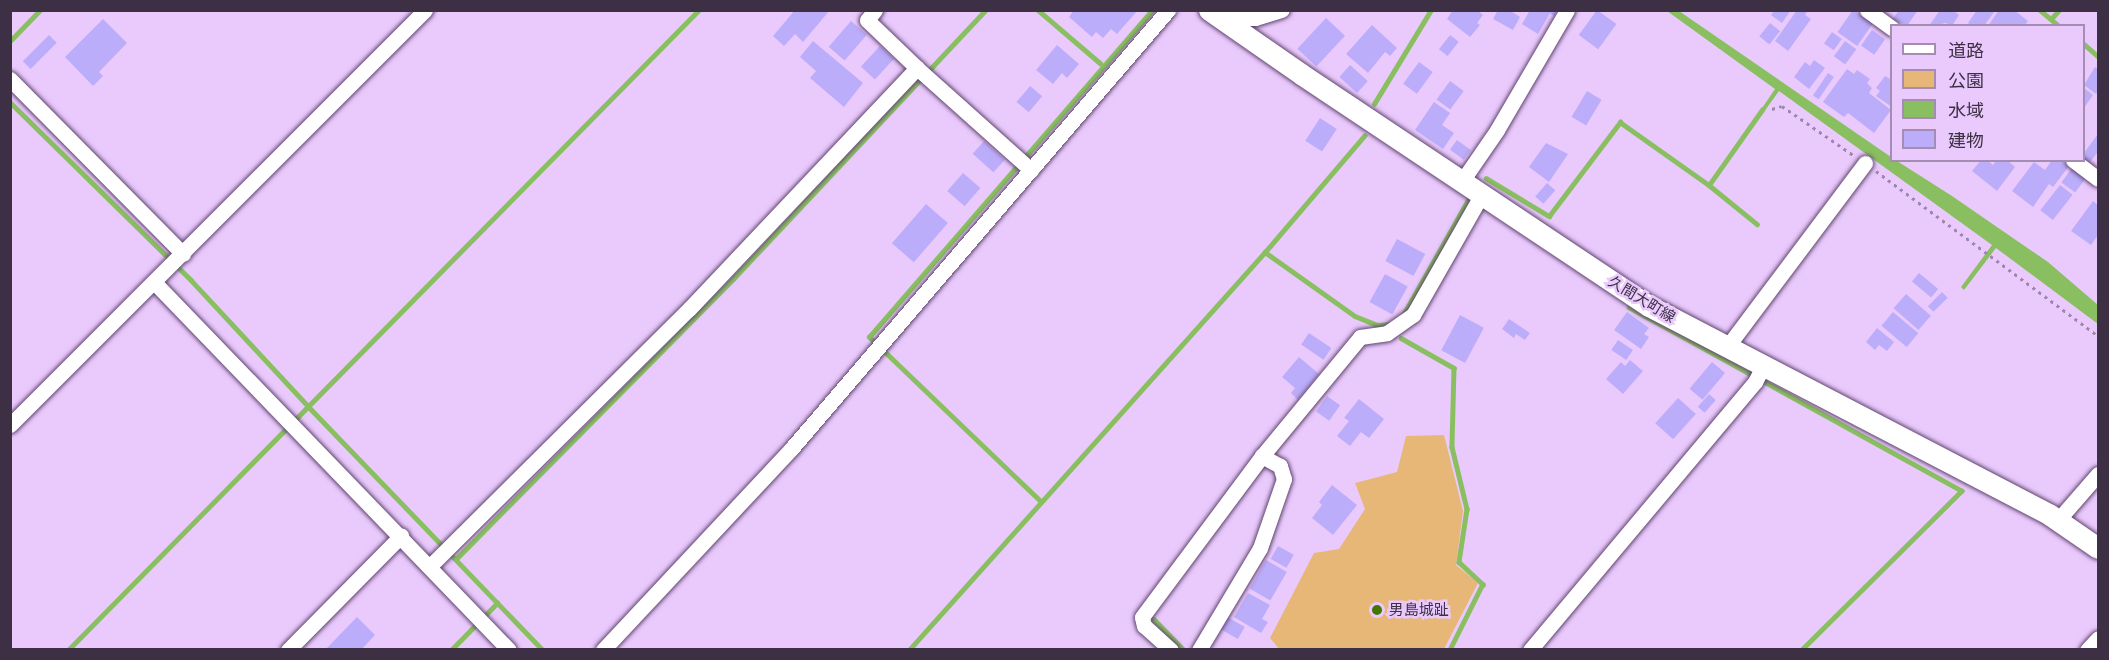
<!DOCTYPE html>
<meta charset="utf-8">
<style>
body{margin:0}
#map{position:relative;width:2109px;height:660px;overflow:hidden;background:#eacafd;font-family:Mulish,"Noto Sans JP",sans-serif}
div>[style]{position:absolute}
.green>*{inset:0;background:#e7b777}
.water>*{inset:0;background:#8abf61}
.stream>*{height:4.5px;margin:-2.25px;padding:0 2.25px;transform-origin:2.25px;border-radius:2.25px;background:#8abf61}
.building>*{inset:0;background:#bcadfa;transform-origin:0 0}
.path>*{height:3px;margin-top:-1.5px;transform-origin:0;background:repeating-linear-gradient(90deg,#9e87ac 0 3px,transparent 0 7.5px)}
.roads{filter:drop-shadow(0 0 2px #5f446f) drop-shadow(0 0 2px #5f446f)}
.minor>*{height:15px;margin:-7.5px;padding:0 7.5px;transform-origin:7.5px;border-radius:7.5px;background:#fff}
.secondary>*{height:21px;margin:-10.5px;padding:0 10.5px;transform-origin:10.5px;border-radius:10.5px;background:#fff}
.dots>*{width:16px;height:16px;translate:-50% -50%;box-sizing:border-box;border:3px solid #eacafd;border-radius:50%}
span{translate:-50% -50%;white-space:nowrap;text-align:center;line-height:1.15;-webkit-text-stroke:5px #eacafd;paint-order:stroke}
.street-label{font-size:15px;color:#3d3044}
.poi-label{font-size:15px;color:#3d3044}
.left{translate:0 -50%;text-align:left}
.frame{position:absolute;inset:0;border:12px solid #3d3044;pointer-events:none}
.legend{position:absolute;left:1890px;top:24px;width:195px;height:138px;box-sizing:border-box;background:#eacafd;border:2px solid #a58cb3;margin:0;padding:8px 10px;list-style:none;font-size:18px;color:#3d3044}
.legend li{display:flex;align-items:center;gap:12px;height:30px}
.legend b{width:30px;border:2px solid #a58cb3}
</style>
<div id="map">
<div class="green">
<div style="clip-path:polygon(1444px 435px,1463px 511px,1456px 565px,1478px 583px,1444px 649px,1279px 649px,1270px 638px,1314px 553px,1339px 549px,1365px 509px,1355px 483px,1397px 472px,1406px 436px)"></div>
</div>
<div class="water">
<div style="clip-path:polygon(1667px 11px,1679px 11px,1891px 157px,1892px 160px,1897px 161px,1952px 196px,2048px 262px,2098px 305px,2098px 324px,1996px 248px,1964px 290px,1961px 287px,1992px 245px,1779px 91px,1761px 116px,1758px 114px,1775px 89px)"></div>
</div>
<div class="stream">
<div style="left:1038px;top:10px;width:82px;rotate:40.5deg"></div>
<div style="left:2040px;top:10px;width:25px;rotate:40deg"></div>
<div style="left:2051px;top:19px;width:12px;rotate:-48deg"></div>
<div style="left:10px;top:41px;width:43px;rotate:-45.9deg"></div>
<div style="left:2084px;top:44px;width:18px;rotate:41deg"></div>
<div style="left:10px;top:102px;width:254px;rotate:44.5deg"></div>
<div style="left:191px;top:280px;width:172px;rotate:47.1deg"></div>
<div style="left:308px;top:406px;width:339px;rotate:46.1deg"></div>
<div style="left:1374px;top:104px;width:110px;rotate:-58.8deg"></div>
<div style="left:1486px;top:178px;width:74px;rotate:31.1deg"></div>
<div style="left:1549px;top:216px;width:118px;rotate:-52.9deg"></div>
<div style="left:1620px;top:122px;width:109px;rotate:35.3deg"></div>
<div style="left:1709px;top:185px;width:92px;rotate:-54.8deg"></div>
<div style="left:1709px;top:185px;width:62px;rotate:39.1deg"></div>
<div style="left:1265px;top:252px;width:110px;rotate:35.4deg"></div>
<div style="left:1355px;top:316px;width:24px;rotate:22deg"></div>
<div style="left:1377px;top:325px;width:15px;rotate:-4deg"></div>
<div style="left:1629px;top:307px;width:380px;rotate:28.9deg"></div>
<div style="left:1962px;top:491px;width:226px;rotate:135.2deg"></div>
<div style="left:1403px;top:315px;width:132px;rotate:-60.5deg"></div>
<div style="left:1401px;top:338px;width:61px;rotate:29.5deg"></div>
<div style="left:1454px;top:368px;width:79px;rotate:91.5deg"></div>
<div style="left:1452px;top:447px;width:64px;rotate:76.4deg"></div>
<div style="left:1467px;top:509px;width:54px;rotate:98.6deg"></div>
<div style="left:1459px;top:562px;width:33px;rotate:43deg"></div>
<div style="left:1483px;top:584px;width:74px;rotate:116.6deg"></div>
<div style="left:1041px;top:502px;width:238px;rotate:-136.2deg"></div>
<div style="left:869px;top:337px;width:432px;rotate:-49.1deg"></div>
<div style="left:456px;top:559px;width:394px;rotate:-45.3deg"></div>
<div style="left:733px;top:279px;width:369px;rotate:-46.8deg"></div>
<div style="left:1154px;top:619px;width:43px;rotate:45.9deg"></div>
<div style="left:68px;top:650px;width:899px;rotate:-45.41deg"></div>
<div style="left:451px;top:650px;width:66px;rotate:-45.6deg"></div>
<div style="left:909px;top:650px;width:534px;rotate:-48.19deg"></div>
<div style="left:1265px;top:252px;width:153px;rotate:-49.5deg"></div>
</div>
<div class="building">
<div style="clip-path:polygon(795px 10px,830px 10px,803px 42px,795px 34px,784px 46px,773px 36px)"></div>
<div style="clip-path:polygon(1074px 10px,1097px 12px,1138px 10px,1117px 34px,1111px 29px,1103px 38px,1096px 32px,1092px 37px,1069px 17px)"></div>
<div style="clip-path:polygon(1453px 10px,1477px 10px,1483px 15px,1477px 23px,1480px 25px,1470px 37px,1447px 19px)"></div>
<div style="clip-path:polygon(1498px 10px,1509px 10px,1520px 17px,1513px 30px,1493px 19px)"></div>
<div style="clip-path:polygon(1530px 10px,1557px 10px,1554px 16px,1550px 13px,1538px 34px,1522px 24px)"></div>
<div style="left:1597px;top:10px;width:24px;height:31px;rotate:36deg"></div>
<div style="clip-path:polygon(1775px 10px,1791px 10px,1782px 23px,1771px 15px)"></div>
<div style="clip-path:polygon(1797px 10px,1808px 10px,1805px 15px,1811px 19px,1788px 51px,1775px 41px)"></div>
<div style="left:1853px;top:10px;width:24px;height:27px;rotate:35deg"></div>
<div style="clip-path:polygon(1899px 10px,1918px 10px,1907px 26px,1893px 19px)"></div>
<div style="clip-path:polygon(1940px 10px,1953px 10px,1959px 15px,1952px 26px,1946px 23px,1929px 26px)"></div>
<div style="clip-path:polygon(1977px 10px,1992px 10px,1994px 12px,1984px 26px,1971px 26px,1968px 23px)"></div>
<div style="clip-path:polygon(1999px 10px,2014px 10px,2028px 21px,2024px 26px,1988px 26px)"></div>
<div style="left:1326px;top:18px;width:26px;height:42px;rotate:43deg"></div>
<div style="clip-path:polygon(103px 19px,127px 43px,99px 72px,103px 76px,93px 86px,65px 57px)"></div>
<div style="left:851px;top:21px;width:21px;height:34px;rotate:41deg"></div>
<div style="left:1770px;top:23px;width:13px;height:17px;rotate:39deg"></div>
<div style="clip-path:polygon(1372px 25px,1397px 48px,1390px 56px,1385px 52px,1368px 73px,1346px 54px)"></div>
<div style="left:1872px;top:30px;width:16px;height:19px;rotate:35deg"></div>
<div style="left:1832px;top:32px;width:12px;height:14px;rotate:35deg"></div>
<div style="left:49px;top:35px;width:11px;height:37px;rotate:45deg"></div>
<div style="left:1450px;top:35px;width:11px;height:18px;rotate:38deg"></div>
<div style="clip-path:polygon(813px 41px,863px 83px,844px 107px,810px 78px,816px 71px,800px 57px)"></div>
<div style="left:1845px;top:41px;width:14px;height:19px;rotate:36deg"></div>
<div style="clip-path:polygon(1057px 45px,1079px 64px,1067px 78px,1062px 73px,1053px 84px,1036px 70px)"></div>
<div style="left:880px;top:46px;width:19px;height:28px;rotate:43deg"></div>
<div style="clip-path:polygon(1814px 60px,1825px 68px,1809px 89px,1794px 77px,1805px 62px,1810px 66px)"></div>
<div style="left:1419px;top:62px;width:17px;height:27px;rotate:36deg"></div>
<div style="left:1350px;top:65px;width:24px;height:16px;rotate:42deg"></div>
<div style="clip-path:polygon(2095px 67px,2098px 69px,2098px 90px,2096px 94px,2084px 85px)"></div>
<div style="clip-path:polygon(1847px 69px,1854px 74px,1857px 70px,1870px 79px,1867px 83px,1872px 88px,1869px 93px,1891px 110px,1874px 133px,1848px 113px,1844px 117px,1823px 102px)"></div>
<div style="left:1828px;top:73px;width:7px;height:27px;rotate:34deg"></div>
<div style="clip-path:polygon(1885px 76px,1892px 80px,1892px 107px,1876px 96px,1880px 91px,1876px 88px)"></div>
<div style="left:1450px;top:81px;width:17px;height:23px;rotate:36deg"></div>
<div style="left:1030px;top:86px;width:16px;height:21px;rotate:40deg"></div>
<div style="clip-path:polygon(2084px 88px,2093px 95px,2084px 108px)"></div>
<div style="left:1587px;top:91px;width:17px;height:30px;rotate:31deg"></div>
<div style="clip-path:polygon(1434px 102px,1450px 113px,1442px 125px,1454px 133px,1443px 149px,1415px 130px)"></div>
<div style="left:1320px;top:118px;width:20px;height:27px;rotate:33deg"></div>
<div style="clip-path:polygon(2098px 134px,2098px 152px,2089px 163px,2084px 159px,2084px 153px)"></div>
<div style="left:1457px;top:140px;width:17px;height:12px;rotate:36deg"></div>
<div style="left:984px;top:141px;width:28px;height:17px;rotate:42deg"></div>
<div style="clip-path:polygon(1546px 143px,1568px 154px,1549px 182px,1529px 167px)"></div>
<div style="clip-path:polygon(1981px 160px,1987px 160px,1993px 165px,1997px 160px,2007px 160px,2015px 167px,1997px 191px,1972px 171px)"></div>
<div style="clip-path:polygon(2052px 160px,2062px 160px,2069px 166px,2053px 187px,2049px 184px,2033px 207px,2012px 191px,2034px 162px,2045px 170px)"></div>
<div style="left:2072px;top:168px;width:17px;height:18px;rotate:36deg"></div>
<div style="left:963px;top:173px;width:23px;height:24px;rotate:41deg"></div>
<div style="left:1547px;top:183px;width:11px;height:18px;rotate:41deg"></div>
<div style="left:2060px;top:185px;width:16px;height:32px;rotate:38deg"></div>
<div style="clip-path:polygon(2093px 201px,2098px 205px,2098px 235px,2091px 245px,2071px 231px)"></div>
<div style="left:926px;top:204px;width:29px;height:52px;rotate:41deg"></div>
<div style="left:1397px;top:239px;width:32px;height:25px;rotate:28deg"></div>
<div style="left:1919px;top:273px;width:25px;height:11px;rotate:40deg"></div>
<div style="left:1385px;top:274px;width:26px;height:32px;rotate:29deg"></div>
<div style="left:1942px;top:292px;width:8px;height:20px;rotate:45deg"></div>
<div style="left:1906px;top:294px;width:33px;height:19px;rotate:41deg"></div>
<div style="clip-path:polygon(1627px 312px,1649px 328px,1644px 334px,1649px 337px,1641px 349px,1614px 330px)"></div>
<div style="left:1893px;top:312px;width:33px;height:18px;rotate:40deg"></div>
<div style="left:1460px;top:315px;width:27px;height:40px;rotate:28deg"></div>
<div style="clip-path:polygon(1509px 319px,1530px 333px,1525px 340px,1516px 334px,1514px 338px,1502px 329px)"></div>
<div style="clip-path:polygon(1877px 328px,1894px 342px,1887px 351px,1879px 345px,1875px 350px,1866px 342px)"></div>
<div style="left:1309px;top:333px;width:27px;height:14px;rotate:34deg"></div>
<div style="left:1618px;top:340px;width:18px;height:12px;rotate:34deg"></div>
<div style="clip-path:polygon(1299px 357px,1319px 374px,1298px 400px,1291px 393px,1295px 388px,1282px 377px)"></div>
<div style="clip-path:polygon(1630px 360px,1643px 371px,1623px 394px,1606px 379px,1621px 362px,1625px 366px)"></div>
<div style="left:1712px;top:362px;width:17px;height:35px;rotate:40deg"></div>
<div style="left:1709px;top:394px;width:9px;height:17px;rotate:41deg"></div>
<div style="left:1327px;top:396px;width:16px;height:19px;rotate:35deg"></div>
<div style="left:1678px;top:398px;width:24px;height:34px;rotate:42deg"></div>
<div style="clip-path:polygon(1359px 399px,1384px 419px,1369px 438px,1361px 432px,1350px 446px,1337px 436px,1349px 421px,1344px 418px)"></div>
<div style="clip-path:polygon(1332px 485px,1357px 505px,1333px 535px,1312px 518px,1322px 505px,1319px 502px)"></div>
<div style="left:1278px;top:546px;width:18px;height:15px;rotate:29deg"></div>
<div style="left:1266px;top:560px;width:24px;height:33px;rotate:30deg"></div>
<div style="clip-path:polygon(1248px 593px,1270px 605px,1262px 619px,1268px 622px,1261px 633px,1234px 617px)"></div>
<div style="left:1224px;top:615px;width:24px;height:14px;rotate:30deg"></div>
<div style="clip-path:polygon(357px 617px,375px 635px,361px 650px,325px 650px)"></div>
</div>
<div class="path">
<div style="left:1772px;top:109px;width:10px;rotate:-17deg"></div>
<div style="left:1782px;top:106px;width:86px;rotate:34.6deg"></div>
<div style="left:1876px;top:171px;width:277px;rotate:36.6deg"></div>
</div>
<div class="roads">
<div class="minor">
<div style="left:1867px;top:10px;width:31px;rotate:36deg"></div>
<div style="left:1221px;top:18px;width:34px"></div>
<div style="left:1255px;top:18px;width:28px;rotate:-17deg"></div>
<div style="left:917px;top:68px;width:153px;rotate:41.8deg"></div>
<div style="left:10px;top:79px;width:246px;rotate:45.3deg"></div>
<div style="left:2073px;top:160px;width:31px;rotate:37deg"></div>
<div style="left:1462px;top:181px;width:62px;rotate:-55.5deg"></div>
<div style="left:1497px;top:130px;width:139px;rotate:-59.7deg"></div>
<div style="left:154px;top:282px;width:511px;rotate:46.03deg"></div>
<div style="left:1727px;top:347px;width:230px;rotate:-53.1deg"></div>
<div style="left:10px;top:425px;width:587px;rotate:-45deg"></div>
<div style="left:2058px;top:520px;width:61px;rotate:-49deg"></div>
<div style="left:430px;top:566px;width:365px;rotate:-44.8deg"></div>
<div style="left:689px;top:309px;width:332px;rotate:-46.6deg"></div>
<div style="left:917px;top:68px;width:69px;rotate:-136.2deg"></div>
<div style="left:867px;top:20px;width:13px;rotate:-51deg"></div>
<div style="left:288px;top:650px;width:161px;rotate:-45.3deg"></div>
<div style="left:603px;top:650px;width:275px;rotate:-46.9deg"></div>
<div style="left:791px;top:449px;width:579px;rotate:-49.35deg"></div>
<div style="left:1171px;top:650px;width:36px;rotate:-138deg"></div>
<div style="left:1144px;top:626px;width:9px;rotate:-103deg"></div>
<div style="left:1142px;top:617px;width:201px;rotate:-53.3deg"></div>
<div style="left:1262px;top:456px;width:154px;rotate:-50.5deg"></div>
<div style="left:1360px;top:337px;width:27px;rotate:-8deg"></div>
<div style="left:1387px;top:333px;width:32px;rotate:-35deg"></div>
<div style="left:1413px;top:315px;width:139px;rotate:-60.3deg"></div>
<div style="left:1199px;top:650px;width:119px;rotate:-59.1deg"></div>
<div style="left:1260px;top:548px;width:73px;rotate:-70.8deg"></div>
<div style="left:1284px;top:479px;width:14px;rotate:-107deg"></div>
<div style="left:1280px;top:466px;width:21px;rotate:-151deg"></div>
<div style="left:1530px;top:650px;width:350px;rotate:-50deg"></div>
<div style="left:1755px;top:382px;width:18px;rotate:-63deg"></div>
<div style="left:2087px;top:650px;width:16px;rotate:-47deg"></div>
</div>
<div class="secondary">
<div style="left:1209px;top:10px;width:112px;rotate:34.8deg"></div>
<div style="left:1301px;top:74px;width:418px;rotate:33.7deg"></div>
<div style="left:1649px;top:306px;width:452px;rotate:27.5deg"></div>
<div style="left:2050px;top:515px;width:58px;rotate:34.5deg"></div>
</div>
</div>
<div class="dots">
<div style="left:1377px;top:610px;background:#437701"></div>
</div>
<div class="street-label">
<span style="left:1642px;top:299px;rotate:31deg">久間大町線</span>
</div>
<div class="poi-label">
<span class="left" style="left:1389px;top:610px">男島城趾</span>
</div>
<div class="frame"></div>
<ul class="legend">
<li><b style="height:8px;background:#fff"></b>道路</li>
<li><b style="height:16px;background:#e7b777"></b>公園</li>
<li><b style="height:16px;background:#8abf61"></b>水域</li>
<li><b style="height:16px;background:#bcadfa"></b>建物</li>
</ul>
</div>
